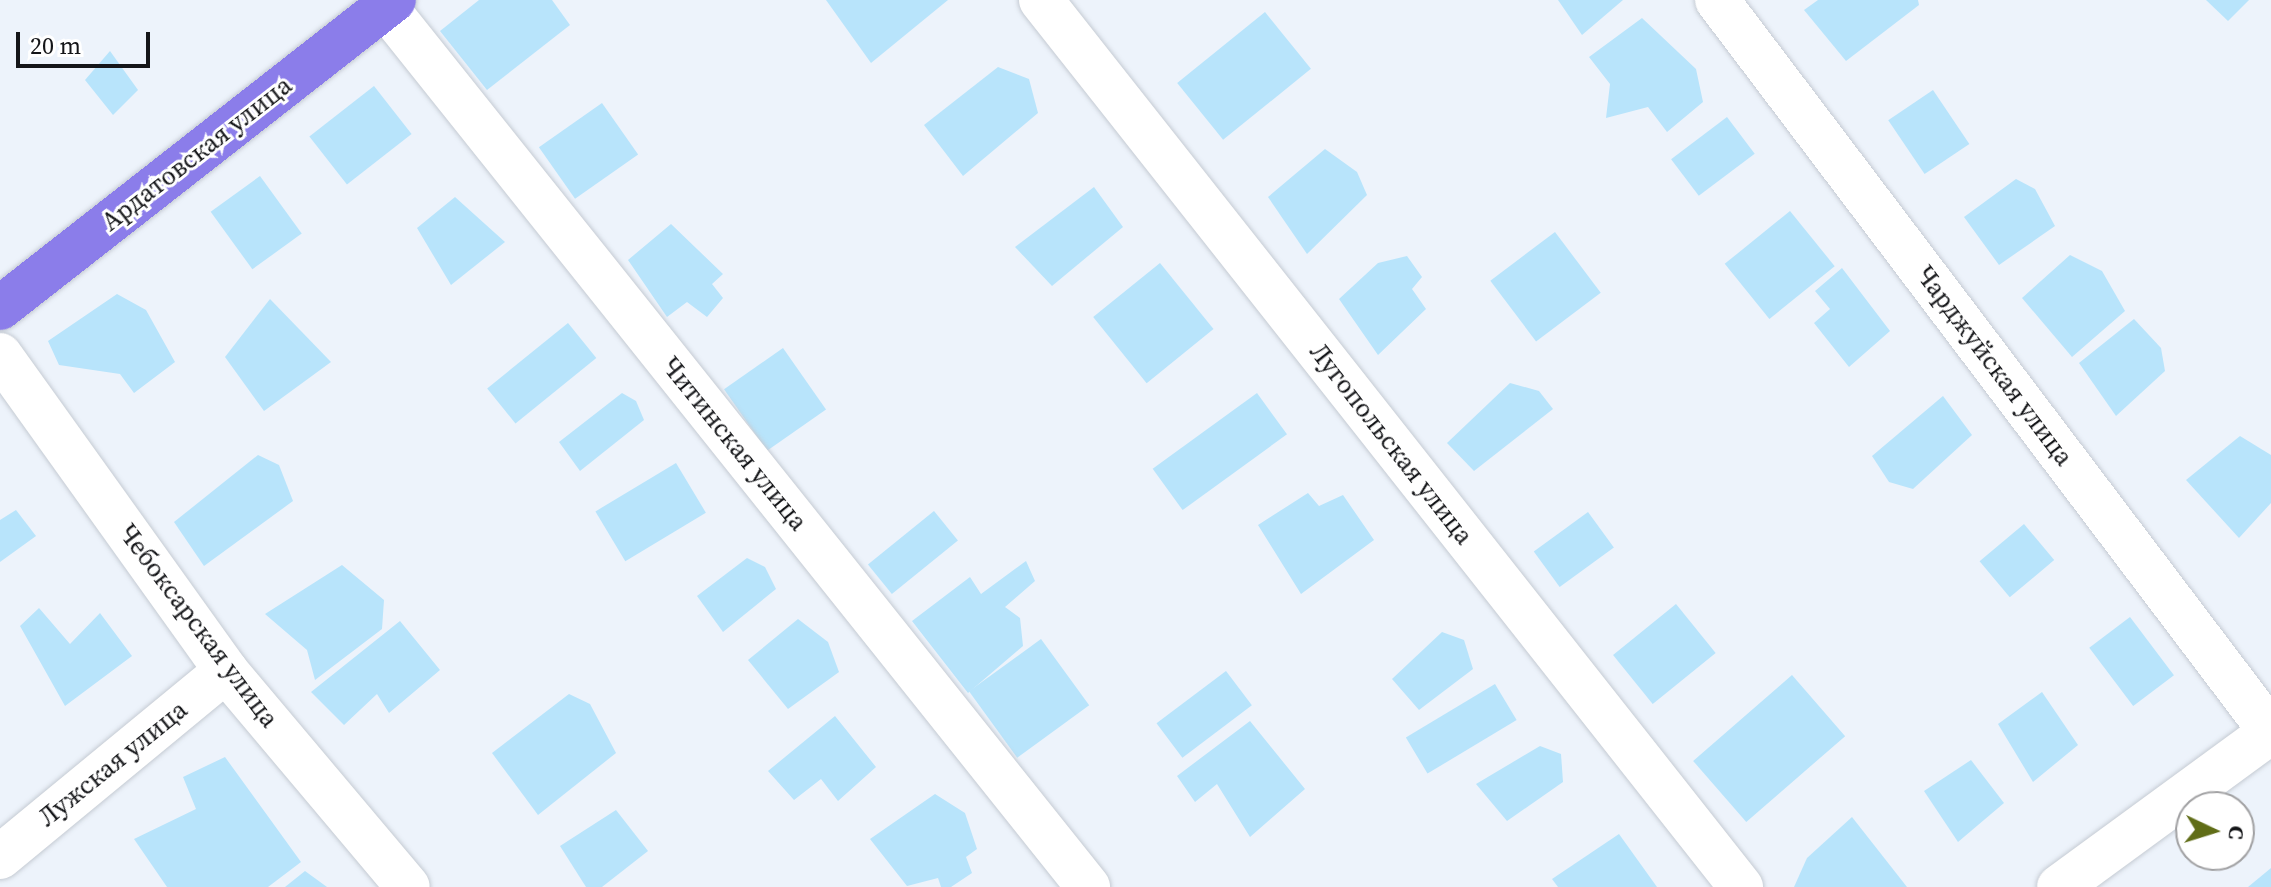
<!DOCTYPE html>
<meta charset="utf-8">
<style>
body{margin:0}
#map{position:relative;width:2271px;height:887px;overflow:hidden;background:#edf3fb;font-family:"Source Serif 4",serif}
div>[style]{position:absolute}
.building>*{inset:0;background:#b8e4fb;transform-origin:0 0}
.roads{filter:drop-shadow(0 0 2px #c5cbd3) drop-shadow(0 0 2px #c5cbd3)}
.street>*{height:44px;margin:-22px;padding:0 22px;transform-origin:22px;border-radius:22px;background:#fff}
.highway>*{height:44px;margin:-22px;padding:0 22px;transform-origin:22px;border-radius:22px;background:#8b7dea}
span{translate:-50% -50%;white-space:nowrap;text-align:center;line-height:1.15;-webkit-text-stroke:6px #fff;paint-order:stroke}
.street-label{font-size:26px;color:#141518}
.north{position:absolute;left:2175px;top:791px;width:80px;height:80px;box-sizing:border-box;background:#fff;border:2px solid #a1a1a3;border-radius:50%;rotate:94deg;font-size:22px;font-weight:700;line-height:32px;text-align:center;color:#141518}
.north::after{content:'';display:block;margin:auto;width:28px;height:36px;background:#606d17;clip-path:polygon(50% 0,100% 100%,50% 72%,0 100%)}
.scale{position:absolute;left:16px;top:32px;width:134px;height:36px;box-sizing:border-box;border:4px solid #141518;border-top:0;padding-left:10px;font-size:24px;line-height:28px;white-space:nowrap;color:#141518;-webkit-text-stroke:6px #fff;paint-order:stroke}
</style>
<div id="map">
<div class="building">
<div style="clip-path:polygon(479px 0,552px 0,570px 25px,487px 90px,440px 31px)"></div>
<div style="clip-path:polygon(826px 0,948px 0,871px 63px)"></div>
<div style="clip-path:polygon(1558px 0,1623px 0,1582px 35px)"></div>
<div style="clip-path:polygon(1818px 0,1918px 0,1919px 5px,1846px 61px,1804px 10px)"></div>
<div style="clip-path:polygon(2206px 0,2249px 0,2228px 21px)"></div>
<div style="left:1265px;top:12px;width:73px;height:113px;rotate:51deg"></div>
<div style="clip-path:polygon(1642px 18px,1696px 69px,1703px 102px,1667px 132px,1648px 107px,1606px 118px,1610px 84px,1589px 57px)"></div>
<div style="clip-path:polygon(110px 51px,138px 90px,113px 115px,85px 80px)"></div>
<div style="clip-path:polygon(998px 67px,1029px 79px,1038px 113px,963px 176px,924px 125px)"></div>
<div style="left:374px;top:86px;width:61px;height:82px;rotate:52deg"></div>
<div style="left:1933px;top:90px;width:65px;height:54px;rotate:56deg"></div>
<div style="left:602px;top:103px;width:63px;height:77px;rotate:55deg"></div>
<div style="left:1727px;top:117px;width:46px;height:70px;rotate:53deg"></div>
<div style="clip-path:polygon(1325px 149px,1357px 172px,1367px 195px,1307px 254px,1268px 197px)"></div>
<div style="left:260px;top:176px;width:71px;height:61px;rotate:54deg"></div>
<div style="clip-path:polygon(2016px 179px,2035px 189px,2055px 226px,1999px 265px,1964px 217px)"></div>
<div style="clip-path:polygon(1094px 187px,1123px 227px,1052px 286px,1015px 247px)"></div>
<div style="clip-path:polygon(455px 197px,505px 242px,451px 285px,417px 228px)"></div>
<div style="left:1790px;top:211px;width:71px;height:84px;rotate:51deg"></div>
<div style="clip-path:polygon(671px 224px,723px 274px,712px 284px,723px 298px,707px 317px,687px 302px,667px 317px,628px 260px)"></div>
<div style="left:1555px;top:232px;width:76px;height:81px;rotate:53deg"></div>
<div style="clip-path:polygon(2070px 255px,2102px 271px,2125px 311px,2072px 357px,2022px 298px)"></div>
<div style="clip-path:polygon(1407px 256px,1422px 277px,1412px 289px,1426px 309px,1378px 355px,1339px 299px,1378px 263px)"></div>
<div style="left:1160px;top:263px;width:85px;height:86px;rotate:51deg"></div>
<div style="clip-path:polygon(1842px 268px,1890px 331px,1849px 367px,1814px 323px,1830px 309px,1815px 291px)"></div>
<div style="clip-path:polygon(117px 294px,146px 310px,175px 362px,134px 393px,120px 374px,59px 365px,48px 341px)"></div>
<div style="clip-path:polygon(270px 299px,331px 362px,264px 411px,225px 357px)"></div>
<div style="clip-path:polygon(2134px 319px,2161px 348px,2165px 371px,2116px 416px,2079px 363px)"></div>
<div style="left:568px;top:323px;width:45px;height:104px;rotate:51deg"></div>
<div style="left:783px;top:348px;width:75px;height:72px;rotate:55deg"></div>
<div style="clip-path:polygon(1510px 383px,1539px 391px,1553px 409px,1474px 471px,1447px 443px)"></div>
<div style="clip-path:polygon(622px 393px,636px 401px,644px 420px,580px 471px,559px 442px)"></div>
<div style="left:1257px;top:393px;width:51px;height:129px;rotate:54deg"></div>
<div style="clip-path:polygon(1943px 396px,1972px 435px,1913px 489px,1889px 482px,1872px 456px)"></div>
<div style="clip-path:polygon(2240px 436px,2271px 455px,2271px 503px,2239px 538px,2186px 480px)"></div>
<div style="clip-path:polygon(258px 455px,279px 465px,293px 501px,204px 566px,174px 522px)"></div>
<div style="left:676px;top:463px;width:58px;height:94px;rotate:59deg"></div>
<div style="clip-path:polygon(1308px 493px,1319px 506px,1343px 495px,1374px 540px,1301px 594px,1258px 525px)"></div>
<div style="clip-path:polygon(16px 510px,36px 536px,0 562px,0 520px)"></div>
<div style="left:934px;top:511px;width:38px;height:85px;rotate:51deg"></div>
<div style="left:1588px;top:512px;width:44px;height:67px;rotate:54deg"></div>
<div style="left:2024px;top:524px;width:47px;height:58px;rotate:50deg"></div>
<div style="clip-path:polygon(747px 558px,765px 567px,776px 589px,723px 632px,697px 596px)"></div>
<div style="clip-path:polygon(1026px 561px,1035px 581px,1005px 607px,1020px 618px,1023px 646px,968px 693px,912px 621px,970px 577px,981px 594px)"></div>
<div style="clip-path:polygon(342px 565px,384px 600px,382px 629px,315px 680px,307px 650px,265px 614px)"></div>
<div style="left:1676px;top:604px;width:63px;height:81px;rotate:51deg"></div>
<div style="clip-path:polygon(39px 608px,70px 644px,100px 613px,132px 656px,65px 706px,20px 626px)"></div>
<div style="left:2130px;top:617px;width:73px;height:51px;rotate:53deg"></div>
<div style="clip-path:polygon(798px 619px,828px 642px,839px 672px,788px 709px,748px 660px)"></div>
<div style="clip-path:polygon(400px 621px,440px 670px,389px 713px,377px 694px,344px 725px,311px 692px)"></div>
<div style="clip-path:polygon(1442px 632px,1464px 640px,1473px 669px,1419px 710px,1392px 679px)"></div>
<div style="left:1041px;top:639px;width:82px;height:89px;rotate:54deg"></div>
<div style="left:1226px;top:671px;width:43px;height:87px;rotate:53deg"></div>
<div style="left:1792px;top:675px;width:81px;height:131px;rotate:49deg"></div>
<div style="left:1495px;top:684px;width:42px;height:104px;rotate:59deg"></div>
<div style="clip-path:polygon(2042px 692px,2078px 745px,2033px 782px,1998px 724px)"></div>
<div style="clip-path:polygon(569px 694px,590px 704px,616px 753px,538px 815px,492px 753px)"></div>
<div style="clip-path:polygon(835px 716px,876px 767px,838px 801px,821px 779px,794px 800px,768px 771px)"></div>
<div style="clip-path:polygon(1250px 721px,1305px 789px,1250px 837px,1217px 784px,1195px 802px,1177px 776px)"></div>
<div style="clip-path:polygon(1540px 746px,1561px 754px,1563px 782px,1507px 821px,1476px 784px)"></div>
<div style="clip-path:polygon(225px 757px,301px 862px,268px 887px,167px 887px,134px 839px,196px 809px,183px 777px)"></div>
<div style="clip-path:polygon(1971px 760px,2004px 803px,1958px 842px,1924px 791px)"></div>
<div style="clip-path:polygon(935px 794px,965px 813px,977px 849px,966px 857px,972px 873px,951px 887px,941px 887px,938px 878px,907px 886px,870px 839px)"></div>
<div style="clip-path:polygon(616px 810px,648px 851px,602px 887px,586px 887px,560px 846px)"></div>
<div style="clip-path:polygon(1852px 817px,1907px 887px,1794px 887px,1807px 858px)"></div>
<div style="clip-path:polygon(1619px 834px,1657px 887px,1558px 887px,1552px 879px)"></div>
<div style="clip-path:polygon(2271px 868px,2271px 887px,2248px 887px)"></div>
<div style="clip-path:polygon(305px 871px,327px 887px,285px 887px)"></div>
</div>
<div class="roads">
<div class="street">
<div style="left:380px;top:0;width:1135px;rotate:51.4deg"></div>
<div style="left:1041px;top:0;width:1130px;rotate:51.72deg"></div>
<div style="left:1717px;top:0;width:918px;rotate:52.88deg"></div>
<div style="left:0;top:355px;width:388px;rotate:54.4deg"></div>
<div style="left:226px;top:671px;width:282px;rotate:49.9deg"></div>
<div style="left:0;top:857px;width:293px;rotate:-39.5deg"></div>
<div style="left:2059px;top:887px;width:263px;rotate:-36.2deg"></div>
</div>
<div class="highway">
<div style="left:0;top:308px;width:500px;rotate:-38.02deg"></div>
</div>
</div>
<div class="street-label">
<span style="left:197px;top:154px;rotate:-38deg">Ардатовская улица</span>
<span style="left:1994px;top:366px;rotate:53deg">Чарджуйская улица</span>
<span style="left:734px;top:444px;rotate:51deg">Читинская улица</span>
<span style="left:1391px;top:444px;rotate:52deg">Лугопольская улица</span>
<span style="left:198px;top:626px;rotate:53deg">Чебоксарская улица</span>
<span style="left:113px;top:764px;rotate:-39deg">Лужская улица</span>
</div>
<div class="north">С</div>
<div class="scale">20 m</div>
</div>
